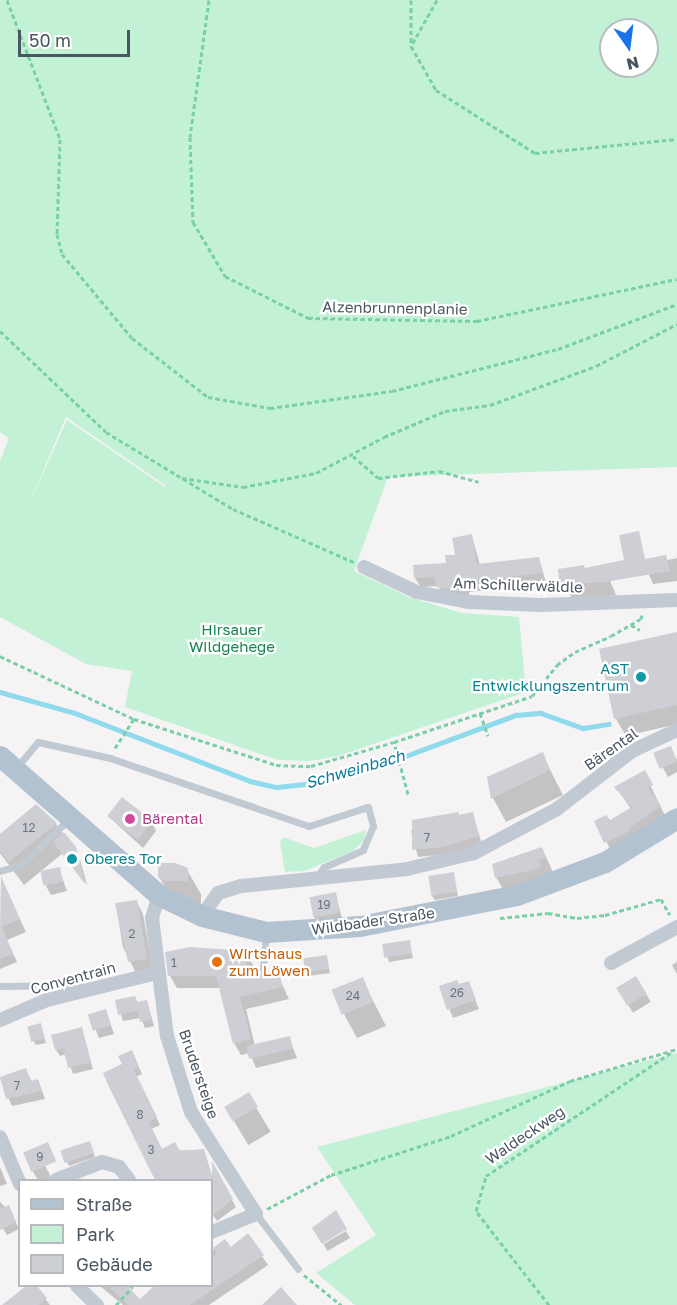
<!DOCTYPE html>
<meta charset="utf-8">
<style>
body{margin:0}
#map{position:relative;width:677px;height:1305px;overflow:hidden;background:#f5f3f3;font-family:"Golos Text",sans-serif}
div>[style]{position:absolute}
.green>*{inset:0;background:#c3f1d5}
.shadow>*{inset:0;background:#0003;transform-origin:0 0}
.stream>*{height:4.5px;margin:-2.25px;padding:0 2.25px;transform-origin:2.25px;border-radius:2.25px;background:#90daee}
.building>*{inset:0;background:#cdcfd5;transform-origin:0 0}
.path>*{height:3px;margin-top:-1.5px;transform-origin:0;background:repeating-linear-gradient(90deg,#7ad0a6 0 4.5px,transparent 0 7.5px)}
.service>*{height:7px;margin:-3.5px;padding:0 3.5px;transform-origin:3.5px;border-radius:3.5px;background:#c1cad2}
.minor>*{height:14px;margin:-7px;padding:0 7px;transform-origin:7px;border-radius:7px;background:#c1cad2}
.primary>*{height:21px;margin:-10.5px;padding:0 10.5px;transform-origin:10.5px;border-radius:10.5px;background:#b3c2d1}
.dots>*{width:16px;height:16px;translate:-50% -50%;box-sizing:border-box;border:3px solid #fff;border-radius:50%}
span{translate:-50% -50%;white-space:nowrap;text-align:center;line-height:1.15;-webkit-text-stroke:4.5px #fff;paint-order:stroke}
.number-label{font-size:12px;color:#6b747e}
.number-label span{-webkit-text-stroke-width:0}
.street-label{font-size:15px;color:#4a5661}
.park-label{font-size:15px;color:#17864f}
.culture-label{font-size:15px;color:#0d838f}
.right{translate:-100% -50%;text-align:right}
.left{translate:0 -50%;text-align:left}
.hotel-label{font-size:15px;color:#b23c85}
.food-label{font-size:15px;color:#c56008}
.water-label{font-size:16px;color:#0c7c9b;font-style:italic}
.legend{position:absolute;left:18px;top:1179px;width:195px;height:108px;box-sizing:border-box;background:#fff;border:2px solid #b7bbc0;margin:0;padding:8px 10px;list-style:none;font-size:18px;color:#4a5661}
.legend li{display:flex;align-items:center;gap:12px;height:30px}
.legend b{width:30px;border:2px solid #b7bbc0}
.north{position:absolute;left:599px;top:18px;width:60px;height:60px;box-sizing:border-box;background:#fff;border:2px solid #b7bbc0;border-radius:50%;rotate:166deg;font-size:16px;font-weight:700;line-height:24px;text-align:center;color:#4a5661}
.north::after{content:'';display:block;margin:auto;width:21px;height:27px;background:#1a73e8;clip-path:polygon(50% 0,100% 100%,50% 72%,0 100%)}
.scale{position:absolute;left:18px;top:30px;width:112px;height:27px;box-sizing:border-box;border:3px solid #4a5661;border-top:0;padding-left:8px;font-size:18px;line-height:21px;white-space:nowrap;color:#4a5661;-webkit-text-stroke:4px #fff;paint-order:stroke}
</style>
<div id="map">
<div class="green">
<div style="clip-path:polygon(evenodd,0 0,677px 0,677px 467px,388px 477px,354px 571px,409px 597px,462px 613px,519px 617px,526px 692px,338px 756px,311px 761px,278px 760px,125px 707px,132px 671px,86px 664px,0 617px,0 461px,9px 438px,0 432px,0 0,611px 30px,647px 30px,647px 66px,611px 66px,611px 30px,0 0,66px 417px,165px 485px,165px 487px,67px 420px,25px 513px,66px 417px)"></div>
<div style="clip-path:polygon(366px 830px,364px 840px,353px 851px,304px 871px,285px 872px,280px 842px,283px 837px,314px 848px)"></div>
<div style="clip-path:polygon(677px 1053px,677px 1305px,355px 1305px,316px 1273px,376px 1235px,317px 1147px)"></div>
</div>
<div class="shadow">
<div style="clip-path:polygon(472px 536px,480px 565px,539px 558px,546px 583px,469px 592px,470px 601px,444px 596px,438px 586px,421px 587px,415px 578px,447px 564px)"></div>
<div style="clip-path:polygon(677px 558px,677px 581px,653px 584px,645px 565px)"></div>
<div style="clip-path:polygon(604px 566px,616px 595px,574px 601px,561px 580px)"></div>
<div style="clip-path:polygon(677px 634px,677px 724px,626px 736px,616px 719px,601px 650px)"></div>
<div style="clip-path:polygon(670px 748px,677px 760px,677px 772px,668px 777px,656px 755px)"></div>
<div style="clip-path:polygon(542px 754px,563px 795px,506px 822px,493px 798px)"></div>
<div style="clip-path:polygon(644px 772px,668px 822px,614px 857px,596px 821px,609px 822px,631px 809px,616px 787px)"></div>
<div style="clip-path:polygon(472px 813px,482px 844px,448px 854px,418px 857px,411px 831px)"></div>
<div style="clip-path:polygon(109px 817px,152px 822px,156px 831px,143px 848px)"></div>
<div style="clip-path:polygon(56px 824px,79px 856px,87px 885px,63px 853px,24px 885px,0 853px,0 836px)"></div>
<div style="clip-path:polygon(542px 848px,556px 879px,508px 898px,496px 877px)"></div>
<div style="clip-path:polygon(59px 869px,67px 891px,51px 895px,46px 886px)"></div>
<div style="clip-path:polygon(187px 870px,201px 894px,201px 905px,174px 901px,159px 877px)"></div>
<div style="clip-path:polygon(453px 874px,458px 896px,435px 900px,432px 896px)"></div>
<div style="clip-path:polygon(1px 880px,26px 932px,7px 940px,17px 962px,0 969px)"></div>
<div style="clip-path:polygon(335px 894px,343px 921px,318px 924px,314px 916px)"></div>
<div style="clip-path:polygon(136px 901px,143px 914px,153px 972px,137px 975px,123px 947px,116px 905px)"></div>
<div style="clip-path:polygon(409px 942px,413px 958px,389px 962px,384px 947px)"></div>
<div style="clip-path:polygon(246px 953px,253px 965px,252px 975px,278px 976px,289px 999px,246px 1009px,255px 1046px,289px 1038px,297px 1058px,256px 1068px,250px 1053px,241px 1055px,234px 1043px,221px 988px,177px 988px,170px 976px)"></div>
<div style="clip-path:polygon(326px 956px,330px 973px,308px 976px,306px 972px)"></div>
<div style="clip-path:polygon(677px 962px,677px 974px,672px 965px)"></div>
<div style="left:636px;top:978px;width:28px;height:21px;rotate:58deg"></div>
<div style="clip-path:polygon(362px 979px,386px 1026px,357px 1038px,344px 1014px)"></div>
<div style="clip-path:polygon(468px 982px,479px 1009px,453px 1018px,441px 988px)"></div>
<div style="clip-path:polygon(135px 997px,138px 1003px,147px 1001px,154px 1026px,145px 1028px,141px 1018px,123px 1021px,117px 1001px)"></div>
<div style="clip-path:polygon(106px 1011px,114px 1034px,99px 1038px,90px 1015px)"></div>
<div style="clip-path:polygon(40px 1025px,46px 1043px,36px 1045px,34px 1042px)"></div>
<div style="clip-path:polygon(81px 1029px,93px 1069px,73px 1074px,66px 1054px,60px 1056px,56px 1050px)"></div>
<div style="clip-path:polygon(135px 1059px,142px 1074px,136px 1077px,160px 1125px,151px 1129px,162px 1151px,203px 1150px,213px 1179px,219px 1176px,236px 1207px,217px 1221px,212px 1214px,212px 1180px,157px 1180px,105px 1074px)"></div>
<div style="clip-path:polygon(25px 1070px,32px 1082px,38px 1080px,45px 1099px,12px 1106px,0 1079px)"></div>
<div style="left:248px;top:1094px;width:44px;height:26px;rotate:59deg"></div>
<div style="clip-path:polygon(91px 1146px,95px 1157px,69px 1166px,67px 1162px)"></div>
<div style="clip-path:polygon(36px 1149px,49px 1173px,52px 1180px,38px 1180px,32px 1170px)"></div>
<div style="clip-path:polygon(0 1167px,7px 1184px,0 1186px)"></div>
<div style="clip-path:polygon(0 1202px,12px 1214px,19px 1229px,7px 1235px,0 1224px)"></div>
<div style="left:346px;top:1231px;width:8px;height:26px;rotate:60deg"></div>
<div style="clip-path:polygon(225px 1241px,230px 1249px,262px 1256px,268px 1265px,209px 1305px,123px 1305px,100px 1286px,130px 1286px,129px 1290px,140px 1302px,158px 1286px,212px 1286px,212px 1251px)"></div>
<div style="clip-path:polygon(29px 1286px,35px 1286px,50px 1305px,9px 1305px)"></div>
</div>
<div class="stream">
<div style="left:0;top:692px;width:78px;rotate:15.6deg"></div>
<div style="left:75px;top:713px;width:188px;rotate:21.2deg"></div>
<div style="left:250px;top:781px;width:28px;rotate:13deg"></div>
<div style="left:277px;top:787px;width:30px;rotate:-6deg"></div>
<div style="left:307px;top:784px;width:80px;rotate:-14.6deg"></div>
<div style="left:384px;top:764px;width:141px;rotate:-20.4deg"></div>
<div style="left:516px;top:715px;width:25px;rotate:-5deg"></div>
<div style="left:541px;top:713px;width:45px;rotate:19.7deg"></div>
<div style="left:583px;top:728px;width:26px;rotate:-9deg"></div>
</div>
<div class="building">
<div style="clip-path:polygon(639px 531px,645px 559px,666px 555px,670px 571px,605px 582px,563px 585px,559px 581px,558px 569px,584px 565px,585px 568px,624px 560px,619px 535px)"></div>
<div style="clip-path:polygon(472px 534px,477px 564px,539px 557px,542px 573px,465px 582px,465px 592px,436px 587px,435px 577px,414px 578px,413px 565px,446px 563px,445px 555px,455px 555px,452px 538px)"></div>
<div style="clip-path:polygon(677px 632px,677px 705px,614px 719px,599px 649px)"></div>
<div style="left:671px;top:746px;width:17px;height:19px;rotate:69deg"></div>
<div style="clip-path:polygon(543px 752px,550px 770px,491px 799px,487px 777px)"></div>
<div style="clip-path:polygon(645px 770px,653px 785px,648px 788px,661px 806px,629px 828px,630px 831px,604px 843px,594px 821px,606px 815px,610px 820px,632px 807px,614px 787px)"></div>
<div style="left:122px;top:797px;width:39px;height:24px;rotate:38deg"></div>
<div style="clip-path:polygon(36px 804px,57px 823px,9px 862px,0 851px,0 834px)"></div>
<div style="clip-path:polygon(459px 812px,459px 815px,473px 812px,479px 836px,444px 847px,412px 850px,412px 820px)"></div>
<div style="clip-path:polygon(64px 832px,76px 847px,85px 884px,53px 842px)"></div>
<div style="clip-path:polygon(542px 847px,546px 858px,539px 860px,541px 868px,495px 878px,492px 864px)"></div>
<div style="clip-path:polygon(158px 863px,175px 863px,188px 868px,188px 881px,162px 881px,158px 877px)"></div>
<div style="left:60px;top:867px;width:15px;height:20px;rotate:79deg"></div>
<div style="left:454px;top:872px;width:20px;height:26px;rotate:81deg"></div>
<div style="clip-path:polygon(1px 876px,20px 919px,2px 927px,13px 954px,0 959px)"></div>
<div style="left:336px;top:892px;width:21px;height:27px;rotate:79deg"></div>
<div style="clip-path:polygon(137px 900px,147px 959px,128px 962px,115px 903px)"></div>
<div style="left:410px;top:940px;width:14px;height:28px;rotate:82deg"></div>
<div style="clip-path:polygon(190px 947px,247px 951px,245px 973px,279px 974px,283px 987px,240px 997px,251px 1039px,233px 1044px,216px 976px,168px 976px,165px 952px)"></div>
<div style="left:327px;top:955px;width:14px;height:24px;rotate:82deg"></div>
<div style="left:636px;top:976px;width:21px;height:23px;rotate:59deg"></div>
<div style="left:363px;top:977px;width:27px;height:34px;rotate:68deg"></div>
<div style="clip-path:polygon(457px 980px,459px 984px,469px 981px,476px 1000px,447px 1010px,439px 986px)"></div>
<div style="clip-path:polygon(135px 996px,137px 1002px,147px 1000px,152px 1020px,140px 1022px,138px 1011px,118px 1015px,115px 1000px)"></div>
<div style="left:106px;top:1009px;width:17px;height:19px;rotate:73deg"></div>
<div style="left:41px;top:1023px;width:16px;height:14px;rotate:76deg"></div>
<div style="clip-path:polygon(82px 1027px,91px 1062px,68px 1068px,63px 1048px,55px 1050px,51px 1035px)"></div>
<div style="left:290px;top:1036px;width:13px;height:45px;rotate:77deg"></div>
<div style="clip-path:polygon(132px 1050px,139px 1067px,134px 1070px,157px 1117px,149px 1122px,162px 1149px,175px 1142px,180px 1151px,204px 1149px,212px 1176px,212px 1161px,233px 1199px,212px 1216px,212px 1180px,155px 1180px,109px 1087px,103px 1073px,122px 1064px,118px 1056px)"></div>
<div style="clip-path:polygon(26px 1068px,31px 1081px,38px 1079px,42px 1091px,6px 1099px,0 1077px)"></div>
<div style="left:249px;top:1092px;width:17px;height:29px;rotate:59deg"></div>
<div style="left:90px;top:1141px;width:13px;height:31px;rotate:72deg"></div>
<div style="left:48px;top:1142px;width:21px;height:27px;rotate:67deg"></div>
<div style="clip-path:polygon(9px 1205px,16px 1222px,0 1230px,0 1209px)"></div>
<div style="clip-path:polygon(336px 1210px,347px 1229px,322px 1244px,312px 1228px)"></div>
<div style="clip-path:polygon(248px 1233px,264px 1255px,190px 1305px,128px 1305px,108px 1286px,127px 1286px,140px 1299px,154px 1286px,212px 1286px,212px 1257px,217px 1253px,213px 1248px,225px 1239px,231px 1247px)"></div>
<div style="clip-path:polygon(26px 1286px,37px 1286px,47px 1298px,39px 1305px,2px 1305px)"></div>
<div style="clip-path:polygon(281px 1287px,297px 1305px,262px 1305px)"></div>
</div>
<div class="path">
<div style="left:7px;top:0;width:149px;rotate:69.1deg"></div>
<div style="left:60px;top:139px;width:95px;rotate:91.8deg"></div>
<div style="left:57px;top:234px;width:21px;rotate:76deg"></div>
<div style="left:62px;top:254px;width:109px;rotate:50.2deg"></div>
<div style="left:132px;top:338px;width:96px;rotate:37.8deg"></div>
<div style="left:208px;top:397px;width:63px;rotate:10.1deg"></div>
<div style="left:270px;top:408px;width:123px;rotate:-7.9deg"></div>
<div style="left:392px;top:391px;width:171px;rotate:-14.2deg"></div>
<div style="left:558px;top:349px;width:127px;rotate:-20.7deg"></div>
<div style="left:209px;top:0;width:138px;rotate:97.9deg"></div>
<div style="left:190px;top:137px;width:85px;rotate:88deg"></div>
<div style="left:193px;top:222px;width:63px;rotate:59.3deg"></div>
<div style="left:225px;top:276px;width:93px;rotate:26.8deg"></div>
<div style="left:308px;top:318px;width:169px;rotate:1deg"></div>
<div style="left:477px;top:321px;width:204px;rotate:-11.9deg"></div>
<div style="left:411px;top:0;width:46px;rotate:90deg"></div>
<div style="left:437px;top:0;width:53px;rotate:119.5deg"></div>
<div style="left:411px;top:46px;width:51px;rotate:60.4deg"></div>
<div style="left:436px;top:90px;width:117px;rotate:32.5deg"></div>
<div style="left:535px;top:153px;width:143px;rotate:-5.6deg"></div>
<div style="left:0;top:331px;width:146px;rotate:43.6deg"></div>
<div style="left:106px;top:432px;width:149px;rotate:31.2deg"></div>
<div style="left:233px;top:509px;width:132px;rotate:23.7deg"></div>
<div style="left:353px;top:456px;width:33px;rotate:41deg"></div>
<div style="left:378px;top:478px;width:61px;rotate:-6.5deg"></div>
<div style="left:439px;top:471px;width:41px;rotate:15.4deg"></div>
<div style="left:182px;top:478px;width:62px;rotate:8.4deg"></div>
<div style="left:243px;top:487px;width:74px;rotate:-10.9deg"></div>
<div style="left:316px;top:473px;width:77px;rotate:-27.9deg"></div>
<div style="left:384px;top:437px;width:66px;rotate:-23.1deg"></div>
<div style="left:445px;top:411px;width:45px;rotate:-7.6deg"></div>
<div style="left:490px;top:405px;width:113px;rotate:-20.2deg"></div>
<div style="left:596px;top:366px;width:91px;rotate:-27.4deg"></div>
<div style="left:631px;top:625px;width:10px;rotate:29deg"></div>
<div style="left:0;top:656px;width:148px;rotate:25.2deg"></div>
<div style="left:480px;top:713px;width:24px;rotate:71deg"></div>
<div style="left:115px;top:748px;width:35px;rotate:-57deg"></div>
<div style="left:134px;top:719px;width:149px;rotate:17.9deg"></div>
<div style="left:276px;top:765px;width:35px;rotate:2deg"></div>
<div style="left:311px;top:766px;width:86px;rotate:-16.1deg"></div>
<div style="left:408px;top:794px;width:54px;rotate:-105.1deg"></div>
<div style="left:394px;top:742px;width:145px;rotate:-18.4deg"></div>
<div style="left:532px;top:696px;width:40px;rotate:-51deg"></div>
<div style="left:557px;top:665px;width:22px;rotate:-36deg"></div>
<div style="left:575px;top:652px;width:39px;rotate:-24deg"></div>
<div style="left:611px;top:636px;width:34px;rotate:-30deg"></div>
<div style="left:641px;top:619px;width:4px;rotate:-76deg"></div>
<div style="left:500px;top:918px;width:48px;rotate:-5.9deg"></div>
<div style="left:548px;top:913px;width:29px;rotate:10deg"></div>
<div style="left:577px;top:918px;width:28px;rotate:-6deg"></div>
<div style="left:605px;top:915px;width:58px;rotate:-15.9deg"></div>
<div style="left:661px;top:899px;width:18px;rotate:61deg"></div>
<div style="left:267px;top:1209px;width:72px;rotate:-28deg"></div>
<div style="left:331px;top:1175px;width:126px;rotate:-18deg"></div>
<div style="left:451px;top:1136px;width:131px;rotate:-24.8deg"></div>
<div style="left:570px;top:1081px;width:112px;rotate:-16.7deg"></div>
<div style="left:304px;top:1275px;width:48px;rotate:39deg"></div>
<div style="left:116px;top:1305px;width:25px;rotate:-48deg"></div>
<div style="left:549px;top:1305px;width:119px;rotate:-127.8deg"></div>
<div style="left:476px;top:1211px;width:36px;rotate:-74deg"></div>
<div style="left:486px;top:1176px;width:224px;rotate:-33.7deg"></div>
</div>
<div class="service">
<div style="left:16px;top:768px;width:34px;rotate:-50deg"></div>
<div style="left:38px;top:742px;width:74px;rotate:12.5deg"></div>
<div style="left:110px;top:758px;width:210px;rotate:18.9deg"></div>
<div style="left:309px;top:826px;width:62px;rotate:-17.9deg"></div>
<div style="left:368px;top:807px;width:20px;rotate:75deg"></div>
<div style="left:373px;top:826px;width:26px;rotate:113deg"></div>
<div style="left:363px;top:850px;width:43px;rotate:156.4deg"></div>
<div style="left:324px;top:867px;width:15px;rotate:127deg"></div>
<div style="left:0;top:871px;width:22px;rotate:-16deg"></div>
<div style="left:21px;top:865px;width:65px;rotate:-43.8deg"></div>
<div style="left:263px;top:969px;width:35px;rotate:-85deg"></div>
<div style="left:0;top:986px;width:79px;rotate:-0.7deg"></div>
<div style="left:79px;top:985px;width:5px;rotate:68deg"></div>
<div style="left:256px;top:1214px;width:69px;rotate:52.6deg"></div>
</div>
<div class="minor">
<div style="left:364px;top:567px;width:59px;rotate:25.3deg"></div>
<div style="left:417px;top:592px;width:53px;rotate:10.9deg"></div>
<div style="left:469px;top:602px;width:73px;rotate:2.4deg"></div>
<div style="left:542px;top:605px;width:135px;rotate:-2.1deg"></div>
<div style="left:159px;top:895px;width:24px;rotate:107deg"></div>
<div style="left:152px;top:918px;width:119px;rotate:82.8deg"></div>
<div style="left:167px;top:1036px;width:80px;rotate:72.5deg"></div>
<div style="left:191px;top:1112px;width:121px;rotate:57.5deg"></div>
<div style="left:256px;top:1214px;width:48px;rotate:157.8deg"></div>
<div style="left:202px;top:916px;width:28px;rotate:-55deg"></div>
<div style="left:218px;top:893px;width:24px;rotate:-17deg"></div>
<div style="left:241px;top:886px;width:167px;rotate:-5.8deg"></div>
<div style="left:407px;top:869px;width:69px;rotate:-13.4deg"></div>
<div style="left:474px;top:853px;width:94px;rotate:-27.9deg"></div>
<div style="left:557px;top:809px;width:95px;rotate:-37.7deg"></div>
<div style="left:632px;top:751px;width:50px;rotate:-25deg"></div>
<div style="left:611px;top:963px;width:75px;rotate:-28.6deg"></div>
<div style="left:0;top:1020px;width:51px;rotate:-23.1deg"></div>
<div style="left:47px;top:1000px;width:113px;rotate:-13.8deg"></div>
<div style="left:0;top:1137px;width:51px;rotate:66.9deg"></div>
<div style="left:56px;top:1180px;width:49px;rotate:-21.4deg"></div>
<div style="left:102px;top:1162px;width:18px;rotate:16deg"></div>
<div style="left:119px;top:1167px;width:16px;rotate:52deg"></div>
<div style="left:77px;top:1286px;width:28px;rotate:44deg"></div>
</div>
<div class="primary">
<div style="left:0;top:756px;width:211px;rotate:41.2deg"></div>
<div style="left:159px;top:895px;width:48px;rotate:26deg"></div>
<div style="left:202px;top:916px;width:66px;rotate:14deg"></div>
<div style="left:266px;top:932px;width:94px;rotate:-3.7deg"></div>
<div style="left:360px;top:926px;width:160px;rotate:-11.2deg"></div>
<div style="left:517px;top:895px;width:94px;rotate:-20.6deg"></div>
<div style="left:605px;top:862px;width:84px;rotate:-31.4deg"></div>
</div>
<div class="dots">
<div style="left:641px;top:677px;background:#0f9aa8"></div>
<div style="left:130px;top:819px;background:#d1479c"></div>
<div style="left:72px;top:859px;background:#0f9aa8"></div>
<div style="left:217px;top:962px;background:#e8710a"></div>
</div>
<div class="number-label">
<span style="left:29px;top:828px">12</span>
<span style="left:427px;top:838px">7</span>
<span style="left:324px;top:905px">19</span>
<span style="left:132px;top:934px">2</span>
<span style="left:174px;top:963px">1</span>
<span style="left:457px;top:993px">26</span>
<span style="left:353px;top:996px">24</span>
<span style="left:17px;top:1086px">7</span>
<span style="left:140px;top:1115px">8</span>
<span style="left:151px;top:1150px">3</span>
<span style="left:40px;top:1157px">9</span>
</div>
<div class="street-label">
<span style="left:395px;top:308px;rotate:1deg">Alzenbrunnenplanie</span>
<span style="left:518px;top:585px;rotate:2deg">Am Schillerwäldle</span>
<span style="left:611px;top:749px;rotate:-35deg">Bärental</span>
<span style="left:373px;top:921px;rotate:-8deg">Wildbader Straße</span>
<span style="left:73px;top:978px;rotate:-15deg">Conventrain</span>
<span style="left:199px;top:1074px;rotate:71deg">Brudersteige</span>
<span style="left:525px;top:1135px;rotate:-34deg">Waldeckweg</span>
</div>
<div class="park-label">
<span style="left:232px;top:638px">Hirsauer<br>Wildgehege</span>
</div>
<div class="culture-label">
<span class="right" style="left:629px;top:677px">AST<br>Entwicklungszentrum</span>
<span class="left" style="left:84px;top:859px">Oberes Tor</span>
</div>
<div class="hotel-label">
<span class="left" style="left:142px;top:819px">Bärental</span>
</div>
<div class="food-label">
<span class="left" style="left:229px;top:962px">Wirtshaus<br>zum Löwen</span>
</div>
<div class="water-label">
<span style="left:355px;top:769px;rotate:-16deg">Schweinbach</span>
</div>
<ul class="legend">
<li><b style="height:8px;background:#b3c2d1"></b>Straße</li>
<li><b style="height:16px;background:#c3f1d5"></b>Park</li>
<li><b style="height:16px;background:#cdcfd5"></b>Gebäude</li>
</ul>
<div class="north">N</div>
<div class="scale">50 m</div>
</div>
